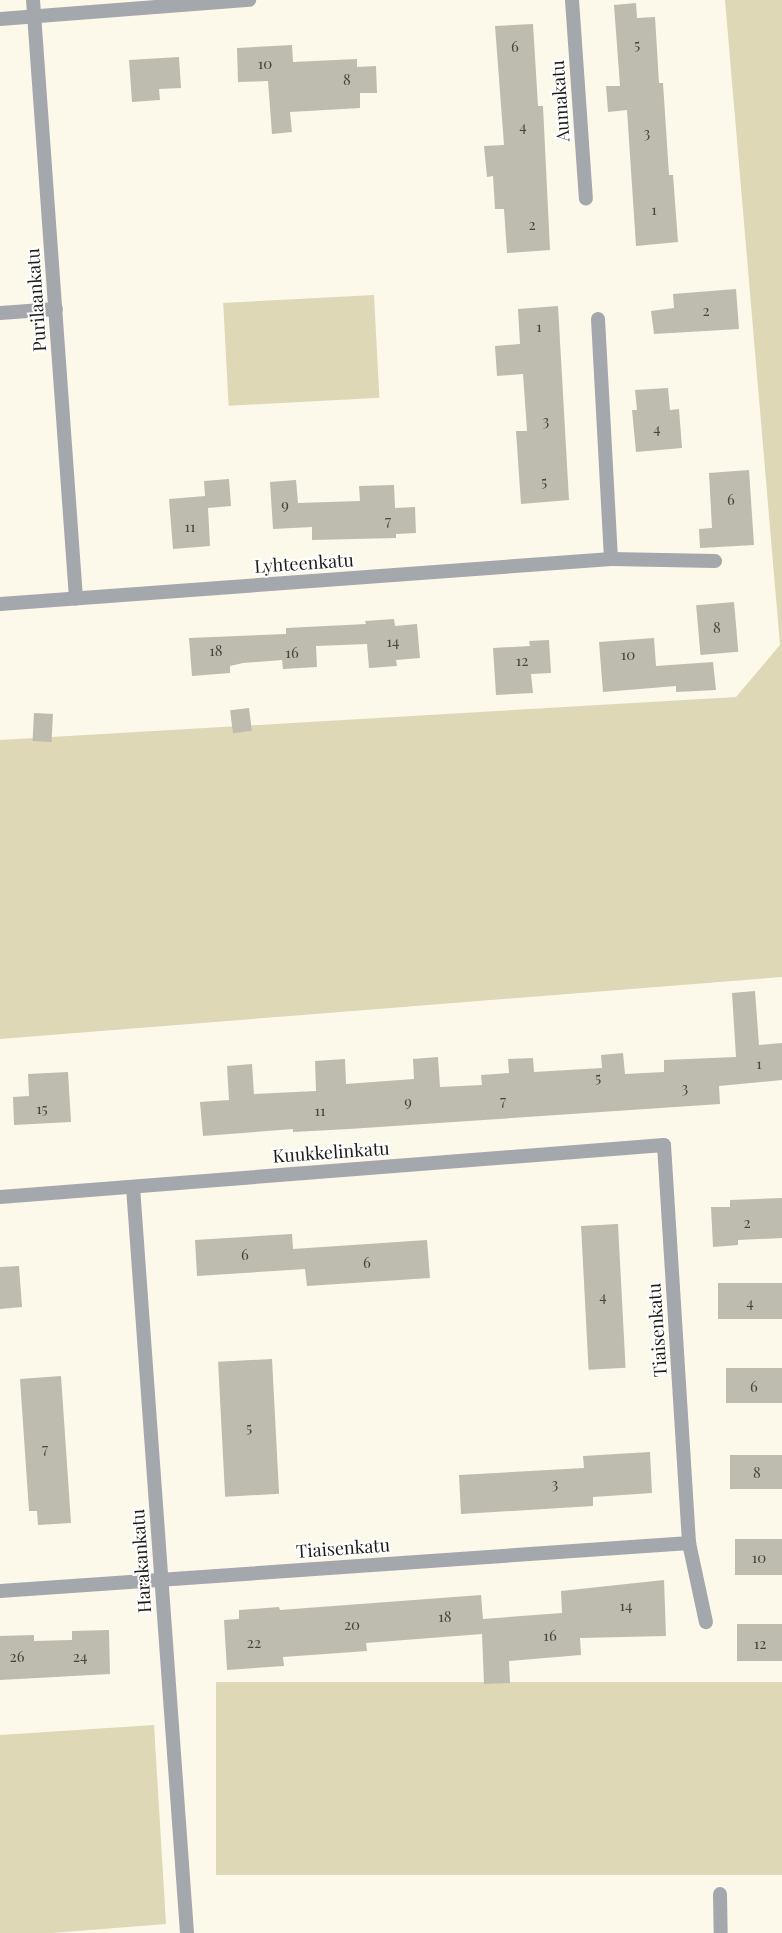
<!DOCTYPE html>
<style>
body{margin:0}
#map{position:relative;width:782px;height:1933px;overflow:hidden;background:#fcf9eb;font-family:"Playfair Display",serif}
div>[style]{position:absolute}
.green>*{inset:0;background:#ded8b7;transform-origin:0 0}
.building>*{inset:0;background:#bebbaf;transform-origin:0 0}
.minor>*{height:14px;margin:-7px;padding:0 7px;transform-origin:7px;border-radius:7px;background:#a4a7ac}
span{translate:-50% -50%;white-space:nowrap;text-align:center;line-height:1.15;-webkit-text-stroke:4px #fff;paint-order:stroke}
.number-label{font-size:15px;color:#45443d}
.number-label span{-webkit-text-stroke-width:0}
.street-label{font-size:18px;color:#1d1c17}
</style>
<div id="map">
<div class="green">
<div style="clip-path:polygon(725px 0,782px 0,782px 977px,0 1039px,0 740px,736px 697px,780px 645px)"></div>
<div style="left:374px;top:295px;width:103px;height:151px;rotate:87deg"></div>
<div style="left:782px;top:1682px;width:193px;height:566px;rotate:90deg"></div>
<div style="clip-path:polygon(154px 1725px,166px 1924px,52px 1933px,0 1933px,0 1735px)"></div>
</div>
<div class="building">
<div style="clip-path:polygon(636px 3px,637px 18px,655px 17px,659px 83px,663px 83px,669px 175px,673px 175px,678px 242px,636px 246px,627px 110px,608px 112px,606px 86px,620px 86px,614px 5px)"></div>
<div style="clip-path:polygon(533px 24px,538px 106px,543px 106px,550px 250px,507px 253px,504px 209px,495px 209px,493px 176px,487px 177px,484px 146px,504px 145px,495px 26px)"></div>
<div style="clip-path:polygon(292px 45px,293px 62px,357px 59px,357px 67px,376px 66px,377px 93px,360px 93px,360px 108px,290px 112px,292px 132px,272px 134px,268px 81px,238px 82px,237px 48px)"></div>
<div style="clip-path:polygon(179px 57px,181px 88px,159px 89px,160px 100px,132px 102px,129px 60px)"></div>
<div style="clip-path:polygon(736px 289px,739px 329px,654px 334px,651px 311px,674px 308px,673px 294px)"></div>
<div style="clip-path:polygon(558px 306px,569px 500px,521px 504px,516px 431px,527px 431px,523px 374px,497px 376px,495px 346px,520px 344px,518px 309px)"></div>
<div style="clip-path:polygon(668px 388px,670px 410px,679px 409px,682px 448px,636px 452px,632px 410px,637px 410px,635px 390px)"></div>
<div style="clip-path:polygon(749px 470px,754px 545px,700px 548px,699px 529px,712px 528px,709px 473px)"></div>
<div style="clip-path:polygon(229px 479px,231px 506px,208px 508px,210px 546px,173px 549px,169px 499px,205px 496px,204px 481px)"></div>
<div style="clip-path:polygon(296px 480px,298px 503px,360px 501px,359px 486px,394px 485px,395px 508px,415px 507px,416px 533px,396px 534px,396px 538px,312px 540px,312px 527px,273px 529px,270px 482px)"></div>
<div style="left:734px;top:602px;width:50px;height:38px;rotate:85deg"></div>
<div style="clip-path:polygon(394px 619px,395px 626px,417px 624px,420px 658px,396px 660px,397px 666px,369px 668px,367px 644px,316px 646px,317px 667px,283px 669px,282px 660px,243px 663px,230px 666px,230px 673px,192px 676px,189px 638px,286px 634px,286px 628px,366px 624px,365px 621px)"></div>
<div style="clip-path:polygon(654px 638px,656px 666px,713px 662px,716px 690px,676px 692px,676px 686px,603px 692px,599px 642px)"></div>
<div style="clip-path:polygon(549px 640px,551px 673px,531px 674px,533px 693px,496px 695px,493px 648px,530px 646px,529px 641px)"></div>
<div style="left:249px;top:708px;width:23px;height:19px;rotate:83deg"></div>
<div style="left:34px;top:713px;width:19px;height:28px;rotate:3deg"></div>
<div style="clip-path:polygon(755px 991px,759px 1045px,782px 1043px,782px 1080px,719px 1086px,720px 1104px,349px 1129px,293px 1132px,293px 1129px,203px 1136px,200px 1102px,229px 1100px,227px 1066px,252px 1064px,254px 1094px,316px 1091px,315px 1061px,345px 1059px,346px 1084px,414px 1079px,413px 1059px,438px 1057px,440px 1087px,482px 1085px,481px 1075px,509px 1073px,508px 1059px,533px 1058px,534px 1072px,602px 1068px,601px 1055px,623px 1053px,625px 1074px,664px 1072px,664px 1060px,736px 1057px,732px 993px)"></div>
<div style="clip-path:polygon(68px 1072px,71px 1122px,14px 1125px,13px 1097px,29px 1096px,28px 1074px)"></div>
<div style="clip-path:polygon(782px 1198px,782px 1238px,738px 1240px,738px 1245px,713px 1247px,711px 1207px,730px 1207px,730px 1200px)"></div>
<div style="left:618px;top:1224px;width:144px;height:37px;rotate:87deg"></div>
<div style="clip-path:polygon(292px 1234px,293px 1249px,427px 1240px,430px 1278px,307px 1286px,305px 1269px,197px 1276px,195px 1240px)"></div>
<div style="clip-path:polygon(19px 1266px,22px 1307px,0 1309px,0 1267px)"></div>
<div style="left:782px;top:1283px;width:36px;height:64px;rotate:90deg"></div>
<div style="left:272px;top:1359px;width:135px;height:54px;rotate:87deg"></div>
<div style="left:782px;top:1368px;width:35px;height:56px;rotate:90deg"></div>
<div style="clip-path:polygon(61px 1376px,71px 1523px,38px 1525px,37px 1511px,29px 1511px,20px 1379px)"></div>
<div style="clip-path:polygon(650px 1452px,652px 1493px,593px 1497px,593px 1506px,461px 1514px,459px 1475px,584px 1468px,583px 1456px)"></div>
<div style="left:782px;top:1455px;width:34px;height:52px;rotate:90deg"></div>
<div style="left:782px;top:1539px;width:36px;height:47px;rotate:90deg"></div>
<div style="clip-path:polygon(664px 1580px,666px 1636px,580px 1638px,581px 1655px,509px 1661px,510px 1683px,484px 1684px,482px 1634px,366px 1643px,367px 1651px,283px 1657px,284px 1666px,227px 1670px,224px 1620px,239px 1619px,239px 1610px,279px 1607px,280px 1610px,481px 1595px,483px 1619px,562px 1613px,561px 1591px)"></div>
<div style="left:782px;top:1624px;width:37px;height:45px;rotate:90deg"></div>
<div style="clip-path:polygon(109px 1630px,110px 1674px,0 1680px,0 1636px,34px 1635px,34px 1641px,72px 1640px,72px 1631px)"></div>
</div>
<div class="minor">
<div style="left:33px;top:0;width:600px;rotate:85.89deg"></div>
<div style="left:572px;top:0;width:199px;rotate:86deg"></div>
<div style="left:0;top:19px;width:250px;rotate:-4.4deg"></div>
<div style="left:0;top:313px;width:56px;rotate:-4.1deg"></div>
<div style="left:598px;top:319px;width:240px;rotate:86.9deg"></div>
<div style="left:0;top:604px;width:613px;rotate:-4.21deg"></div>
<div style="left:611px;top:559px;width:104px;rotate:1.1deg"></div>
<div style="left:133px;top:1187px;width:748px;rotate:85.86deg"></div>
<div style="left:0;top:1197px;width:666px;rotate:-4.48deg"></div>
<div style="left:664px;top:1145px;width:399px;rotate:86.4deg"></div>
<div style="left:689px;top:1543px;width:81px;rotate:77.9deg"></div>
<div style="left:0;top:1591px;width:691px;rotate:-3.99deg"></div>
<div style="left:720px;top:1894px;width:39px;rotate:89deg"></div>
</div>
<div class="number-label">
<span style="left:637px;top:45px">5</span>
<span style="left:515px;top:47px">6</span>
<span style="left:265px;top:64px">10</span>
<span style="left:347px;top:80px">8</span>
<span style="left:523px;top:127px">4</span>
<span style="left:647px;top:133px">3</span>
<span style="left:654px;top:210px">1</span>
<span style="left:532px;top:225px">2</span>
<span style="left:706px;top:311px">2</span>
<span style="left:539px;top:327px">1</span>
<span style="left:546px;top:421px">3</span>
<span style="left:657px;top:429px">4</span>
<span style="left:544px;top:482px">5</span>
<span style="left:731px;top:500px">6</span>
<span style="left:285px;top:505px">9</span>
<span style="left:388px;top:521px">7</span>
<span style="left:190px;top:527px">11</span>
<span style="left:717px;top:628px">8</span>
<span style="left:393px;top:642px">14</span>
<span style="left:216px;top:651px">18</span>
<span style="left:292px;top:653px">16</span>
<span style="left:628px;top:655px">10</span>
<span style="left:522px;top:661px">12</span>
<span style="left:759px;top:1064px">1</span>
<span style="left:598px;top:1078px">5</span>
<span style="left:685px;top:1088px">3</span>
<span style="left:503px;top:1101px">7</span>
<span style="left:408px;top:1102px">9</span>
<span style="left:42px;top:1109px">15</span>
<span style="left:320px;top:1111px">11</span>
<span style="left:747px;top:1223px">2</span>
<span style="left:245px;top:1255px">6</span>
<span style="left:367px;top:1263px">6</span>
<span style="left:603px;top:1297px">4</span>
<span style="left:750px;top:1303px">4</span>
<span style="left:754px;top:1387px">6</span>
<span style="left:249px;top:1428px">5</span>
<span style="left:45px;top:1449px">7</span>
<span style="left:757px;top:1473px">8</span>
<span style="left:555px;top:1484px">3</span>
<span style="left:759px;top:1558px">10</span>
<span style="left:626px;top:1606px">14</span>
<span style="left:445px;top:1617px">18</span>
<span style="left:352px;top:1625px">20</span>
<span style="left:550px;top:1636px">16</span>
<span style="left:254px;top:1643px">22</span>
<span style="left:760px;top:1644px">12</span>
<span style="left:17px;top:1657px">26</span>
<span style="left:80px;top:1657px">24</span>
</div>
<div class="street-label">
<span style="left:560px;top:101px;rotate:-94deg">Aumakatu</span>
<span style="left:36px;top:300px;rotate:-94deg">Purilaankatu</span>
<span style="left:304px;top:563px;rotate:-4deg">Lyhteenkatu</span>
<span style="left:331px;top:1152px;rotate:-4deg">Kuukkelinkatu</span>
<span style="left:657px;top:1330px;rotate:-94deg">Tiaisenkatu</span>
<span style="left:343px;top:1548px;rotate:-4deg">Tiaisenkatu</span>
<span style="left:141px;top:1561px;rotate:-94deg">Harakankatu</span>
</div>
</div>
